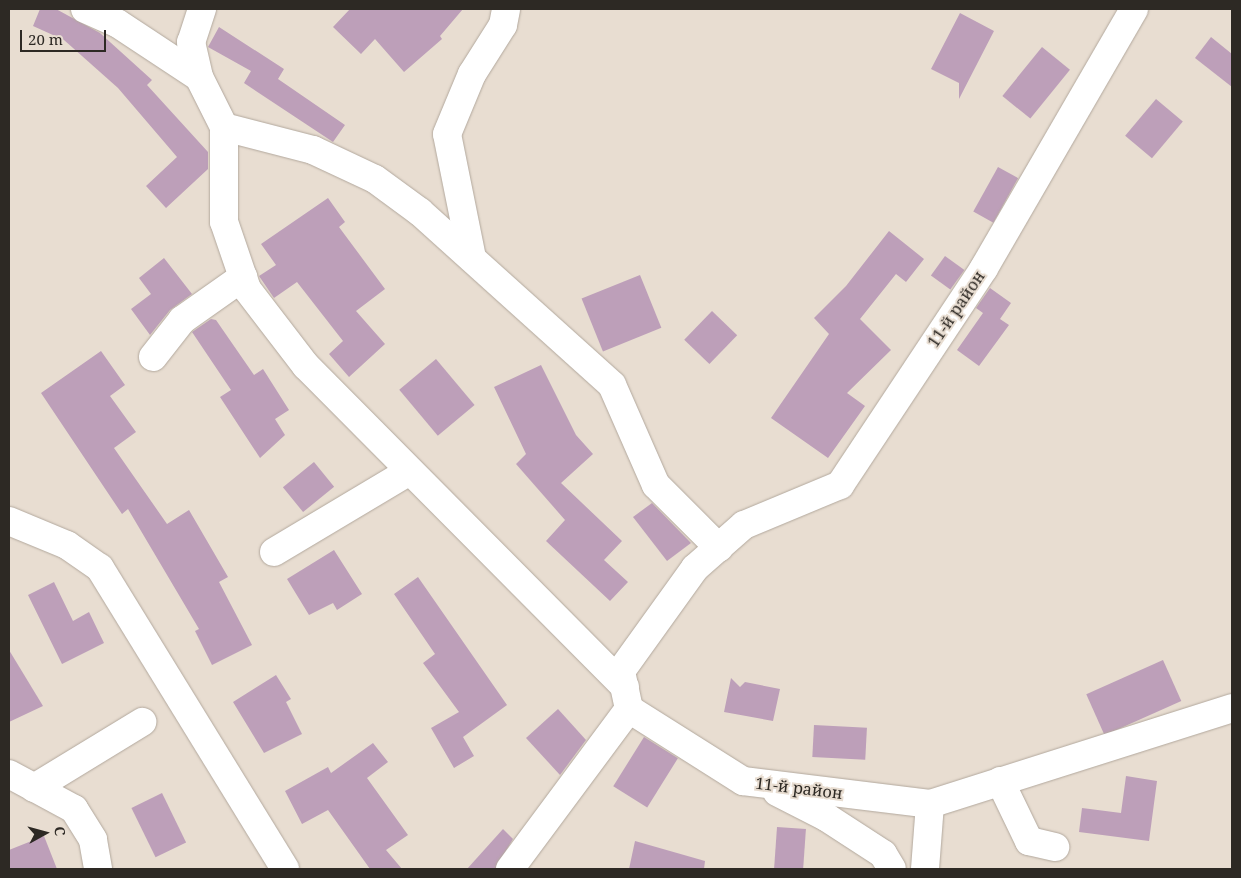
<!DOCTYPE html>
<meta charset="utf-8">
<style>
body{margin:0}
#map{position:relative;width:1241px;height:878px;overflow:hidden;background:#e8ddd1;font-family:"Noto Serif",serif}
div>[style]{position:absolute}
.building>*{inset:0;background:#bd9fb9;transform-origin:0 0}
.roads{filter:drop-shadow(0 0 1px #b2a89d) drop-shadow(0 0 1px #b2a89d)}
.minor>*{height:28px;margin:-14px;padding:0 14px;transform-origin:14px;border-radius:14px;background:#fff}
span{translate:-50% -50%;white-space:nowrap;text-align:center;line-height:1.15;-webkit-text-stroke:4px #e8ddd1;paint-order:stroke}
.street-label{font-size:16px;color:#2d2924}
.frame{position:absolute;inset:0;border:10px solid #2d2924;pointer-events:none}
.north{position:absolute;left:20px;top:808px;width:50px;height:50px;-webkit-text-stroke:4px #e8ddd1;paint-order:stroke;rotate:83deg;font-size:14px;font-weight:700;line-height:20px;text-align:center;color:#2d2924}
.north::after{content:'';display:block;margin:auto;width:18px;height:22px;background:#2d2924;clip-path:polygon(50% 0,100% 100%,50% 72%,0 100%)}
.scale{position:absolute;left:20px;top:30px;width:86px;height:22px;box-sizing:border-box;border:2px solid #2d2924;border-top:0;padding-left:6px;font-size:15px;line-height:18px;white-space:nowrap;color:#2d2924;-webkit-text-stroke:4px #e8ddd1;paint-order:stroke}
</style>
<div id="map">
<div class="building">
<div style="clip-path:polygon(40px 9px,56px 9px,100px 33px,152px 80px,147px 85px,208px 152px,208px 169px,166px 208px,146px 186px,177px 157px,118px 88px,64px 40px,33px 26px)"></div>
<div style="clip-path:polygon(350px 9px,463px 9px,440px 36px,442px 39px,404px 72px,375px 39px,361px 54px,333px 27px)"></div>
<div style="clip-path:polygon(960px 13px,994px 31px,959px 99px,959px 83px,931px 69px)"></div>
<div style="clip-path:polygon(219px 27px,284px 69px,278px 79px,345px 125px,333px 142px,244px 83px,251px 71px,208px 47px)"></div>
<div style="clip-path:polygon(1211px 37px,1232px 54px,1232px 87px,1195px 58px)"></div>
<div style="left:1042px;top:47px;width:36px;height:63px;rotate:39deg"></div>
<div style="left:1156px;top:99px;width:35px;height:48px;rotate:40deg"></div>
<div style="left:998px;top:167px;width:23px;height:51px;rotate:29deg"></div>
<div style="clip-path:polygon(328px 198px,345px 222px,339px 227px,385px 289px,356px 311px,385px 344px,349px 377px,329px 354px,343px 341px,297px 282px,274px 298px,259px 276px,276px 265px,261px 244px)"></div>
<div style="clip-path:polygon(889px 231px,924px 259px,906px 282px,896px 274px,860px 319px,891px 350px,847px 393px,865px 406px,828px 458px,771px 418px,829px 334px,814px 318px,846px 286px)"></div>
<div style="left:945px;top:256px;width:24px;height:24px;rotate:36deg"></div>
<div style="clip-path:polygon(164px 258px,192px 294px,170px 310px,150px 335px,131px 309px,151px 294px,139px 278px)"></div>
<div style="left:640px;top:275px;width:57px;height:63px;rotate:68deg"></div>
<div style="clip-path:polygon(990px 288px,1011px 303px,1000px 319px,1009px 325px,979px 366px,957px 350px,983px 313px,976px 308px)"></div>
<div style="left:712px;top:311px;width:35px;height:40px;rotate:44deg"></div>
<div style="clip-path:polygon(211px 319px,216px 320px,254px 375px,263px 369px,289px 410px,275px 419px,285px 435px,260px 458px,220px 397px,231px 390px,192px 332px)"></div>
<div style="clip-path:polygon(101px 351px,125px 385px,110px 396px,136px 432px,114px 448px,167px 524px,189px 510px,228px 577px,219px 582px,252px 645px,212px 665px,195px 631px,199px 629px,128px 509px,122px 514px,41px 393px)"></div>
<div style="left:436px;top:359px;width:60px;height:48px;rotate:50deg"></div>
<div style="clip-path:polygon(541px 365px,576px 435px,593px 454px,561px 483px,622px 541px,604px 560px,628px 582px,610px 601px,546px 541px,565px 520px,516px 464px,526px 454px,494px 387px)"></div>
<div style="left:314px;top:462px;width:32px;height:40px;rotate:51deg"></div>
<div style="clip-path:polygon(652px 503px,691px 543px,667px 561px,633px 517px)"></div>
<div style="clip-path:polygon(334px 550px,362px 594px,337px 610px,333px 603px,309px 615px,287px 579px)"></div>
<div style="clip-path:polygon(418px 577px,507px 705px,463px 737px,474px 756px,454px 768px,431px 728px,459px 712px,423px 663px,435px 654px,394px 594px)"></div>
<div style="clip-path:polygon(54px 582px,73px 621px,89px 612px,104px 643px,62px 664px,28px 595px)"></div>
<div style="clip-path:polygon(9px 650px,43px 706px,9px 722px)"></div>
<div style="left:1163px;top:660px;width:45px;height:84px;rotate:66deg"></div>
<div style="clip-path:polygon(276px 675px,291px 699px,286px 702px,302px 734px,264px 753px,233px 702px)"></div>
<div style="clip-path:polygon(731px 678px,740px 687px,745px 682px,780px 689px,773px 721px,724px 712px)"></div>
<div style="clip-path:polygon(558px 709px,586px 740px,560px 775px,526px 738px)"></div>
<div style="left:814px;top:725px;width:53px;height:32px;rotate:3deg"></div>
<div style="left:644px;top:737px;width:40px;height:58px;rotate:32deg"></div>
<div style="clip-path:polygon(373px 743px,388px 762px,367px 778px,408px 835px,386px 850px,402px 869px,370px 869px,328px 810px,302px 824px,285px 791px,328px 767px,331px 773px)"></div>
<div style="clip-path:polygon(1126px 776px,1157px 781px,1149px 841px,1079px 832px,1082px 808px,1121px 813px)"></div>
<div style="left:162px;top:793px;width:55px;height:34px;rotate:64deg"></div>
<div style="left:777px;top:827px;width:29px;height:42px;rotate:4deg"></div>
<div style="clip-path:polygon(503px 829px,513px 839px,495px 869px,467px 869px)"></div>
<div style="clip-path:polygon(44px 836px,57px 869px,9px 869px,9px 850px)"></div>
<div style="clip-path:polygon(635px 841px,705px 861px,704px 869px,629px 869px)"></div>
</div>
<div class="roads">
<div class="minor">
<div style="left:85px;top:9px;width:35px;rotate:24deg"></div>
<div style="left:117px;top:23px;width:98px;rotate:33.4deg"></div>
<div style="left:202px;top:9px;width:35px;rotate:108deg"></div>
<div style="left:191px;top:42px;width:36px;rotate:77deg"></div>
<div style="left:199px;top:77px;width:56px;rotate:63.4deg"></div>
<div style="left:472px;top:258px;width:126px;rotate:-101.4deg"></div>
<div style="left:447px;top:134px;width:65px;rotate:-67.4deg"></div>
<div style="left:472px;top:74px;width:58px;rotate:-57.7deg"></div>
<div style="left:503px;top:25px;width:16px;rotate:-79deg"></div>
<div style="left:153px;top:357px;width:47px;rotate:-51.9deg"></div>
<div style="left:182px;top:320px;width:75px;rotate:-35.2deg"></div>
<div style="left:9px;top:521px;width:63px;rotate:22.5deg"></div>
<div style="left:67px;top:545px;width:40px;rotate:34.9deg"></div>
<div style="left:100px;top:568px;width:353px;rotate:58.4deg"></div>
<div style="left:274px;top:552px;width:158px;rotate:-30.8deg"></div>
<div style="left:625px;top:687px;width:453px;rotate:-134.8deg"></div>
<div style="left:306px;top:366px;width:97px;rotate:-127.5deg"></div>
<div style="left:247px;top:289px;width:71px;rotate:-108.9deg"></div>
<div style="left:224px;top:222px;width:95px;rotate:-90deg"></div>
<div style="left:224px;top:127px;width:92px;rotate:14.5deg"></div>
<div style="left:313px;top:150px;width:68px;rotate:25.1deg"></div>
<div style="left:375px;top:179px;width:56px;rotate:36.3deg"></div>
<div style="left:420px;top:212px;width:258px;rotate:42deg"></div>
<div style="left:612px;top:385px;width:109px;rotate:66.3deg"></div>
<div style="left:656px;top:485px;width:89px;rotate:45deg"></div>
<div style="left:629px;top:709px;width:135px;rotate:32.3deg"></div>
<div style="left:743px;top:781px;width:188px;rotate:7deg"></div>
<div style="left:930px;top:804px;width:317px;rotate:-17.6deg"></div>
<div style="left:9px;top:774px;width:74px;rotate:28.3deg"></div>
<div style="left:74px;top:809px;width:36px;rotate:58deg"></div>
<div style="left:93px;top:840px;width:29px;rotate:80deg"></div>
<div style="left:1000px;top:781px;width:67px;rotate:64.2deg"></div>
<div style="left:1029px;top:841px;width:27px;rotate:13deg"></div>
<div style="left:34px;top:788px;width:127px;rotate:-31.4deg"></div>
<div style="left:777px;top:792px;width:55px;rotate:27deg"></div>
<div style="left:826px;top:817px;width:68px;rotate:33deg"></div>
<div style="left:883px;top:854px;width:17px;rotate:59deg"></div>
<div style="left:510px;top:869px;width:199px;rotate:-53.4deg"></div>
<div style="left:629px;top:709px;width:39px;rotate:-102deg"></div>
<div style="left:621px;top:671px;width:127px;rotate:-54.3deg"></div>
<div style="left:695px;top:568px;width:65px;rotate:-41.3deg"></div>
<div style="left:744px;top:525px;width:104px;rotate:-22.6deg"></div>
<div style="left:840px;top:485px;width:260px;rotate:-56.4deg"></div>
<div style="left:984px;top:268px;width:299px;rotate:-59.9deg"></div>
<div style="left:925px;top:869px;width:65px;rotate:-85.6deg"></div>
</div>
</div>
<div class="street-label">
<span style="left:956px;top:309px;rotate:-56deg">11-й район</span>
<span style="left:799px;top:788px;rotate:7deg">11-й район</span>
</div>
<div class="frame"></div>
<div class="north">С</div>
<div class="scale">20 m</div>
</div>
